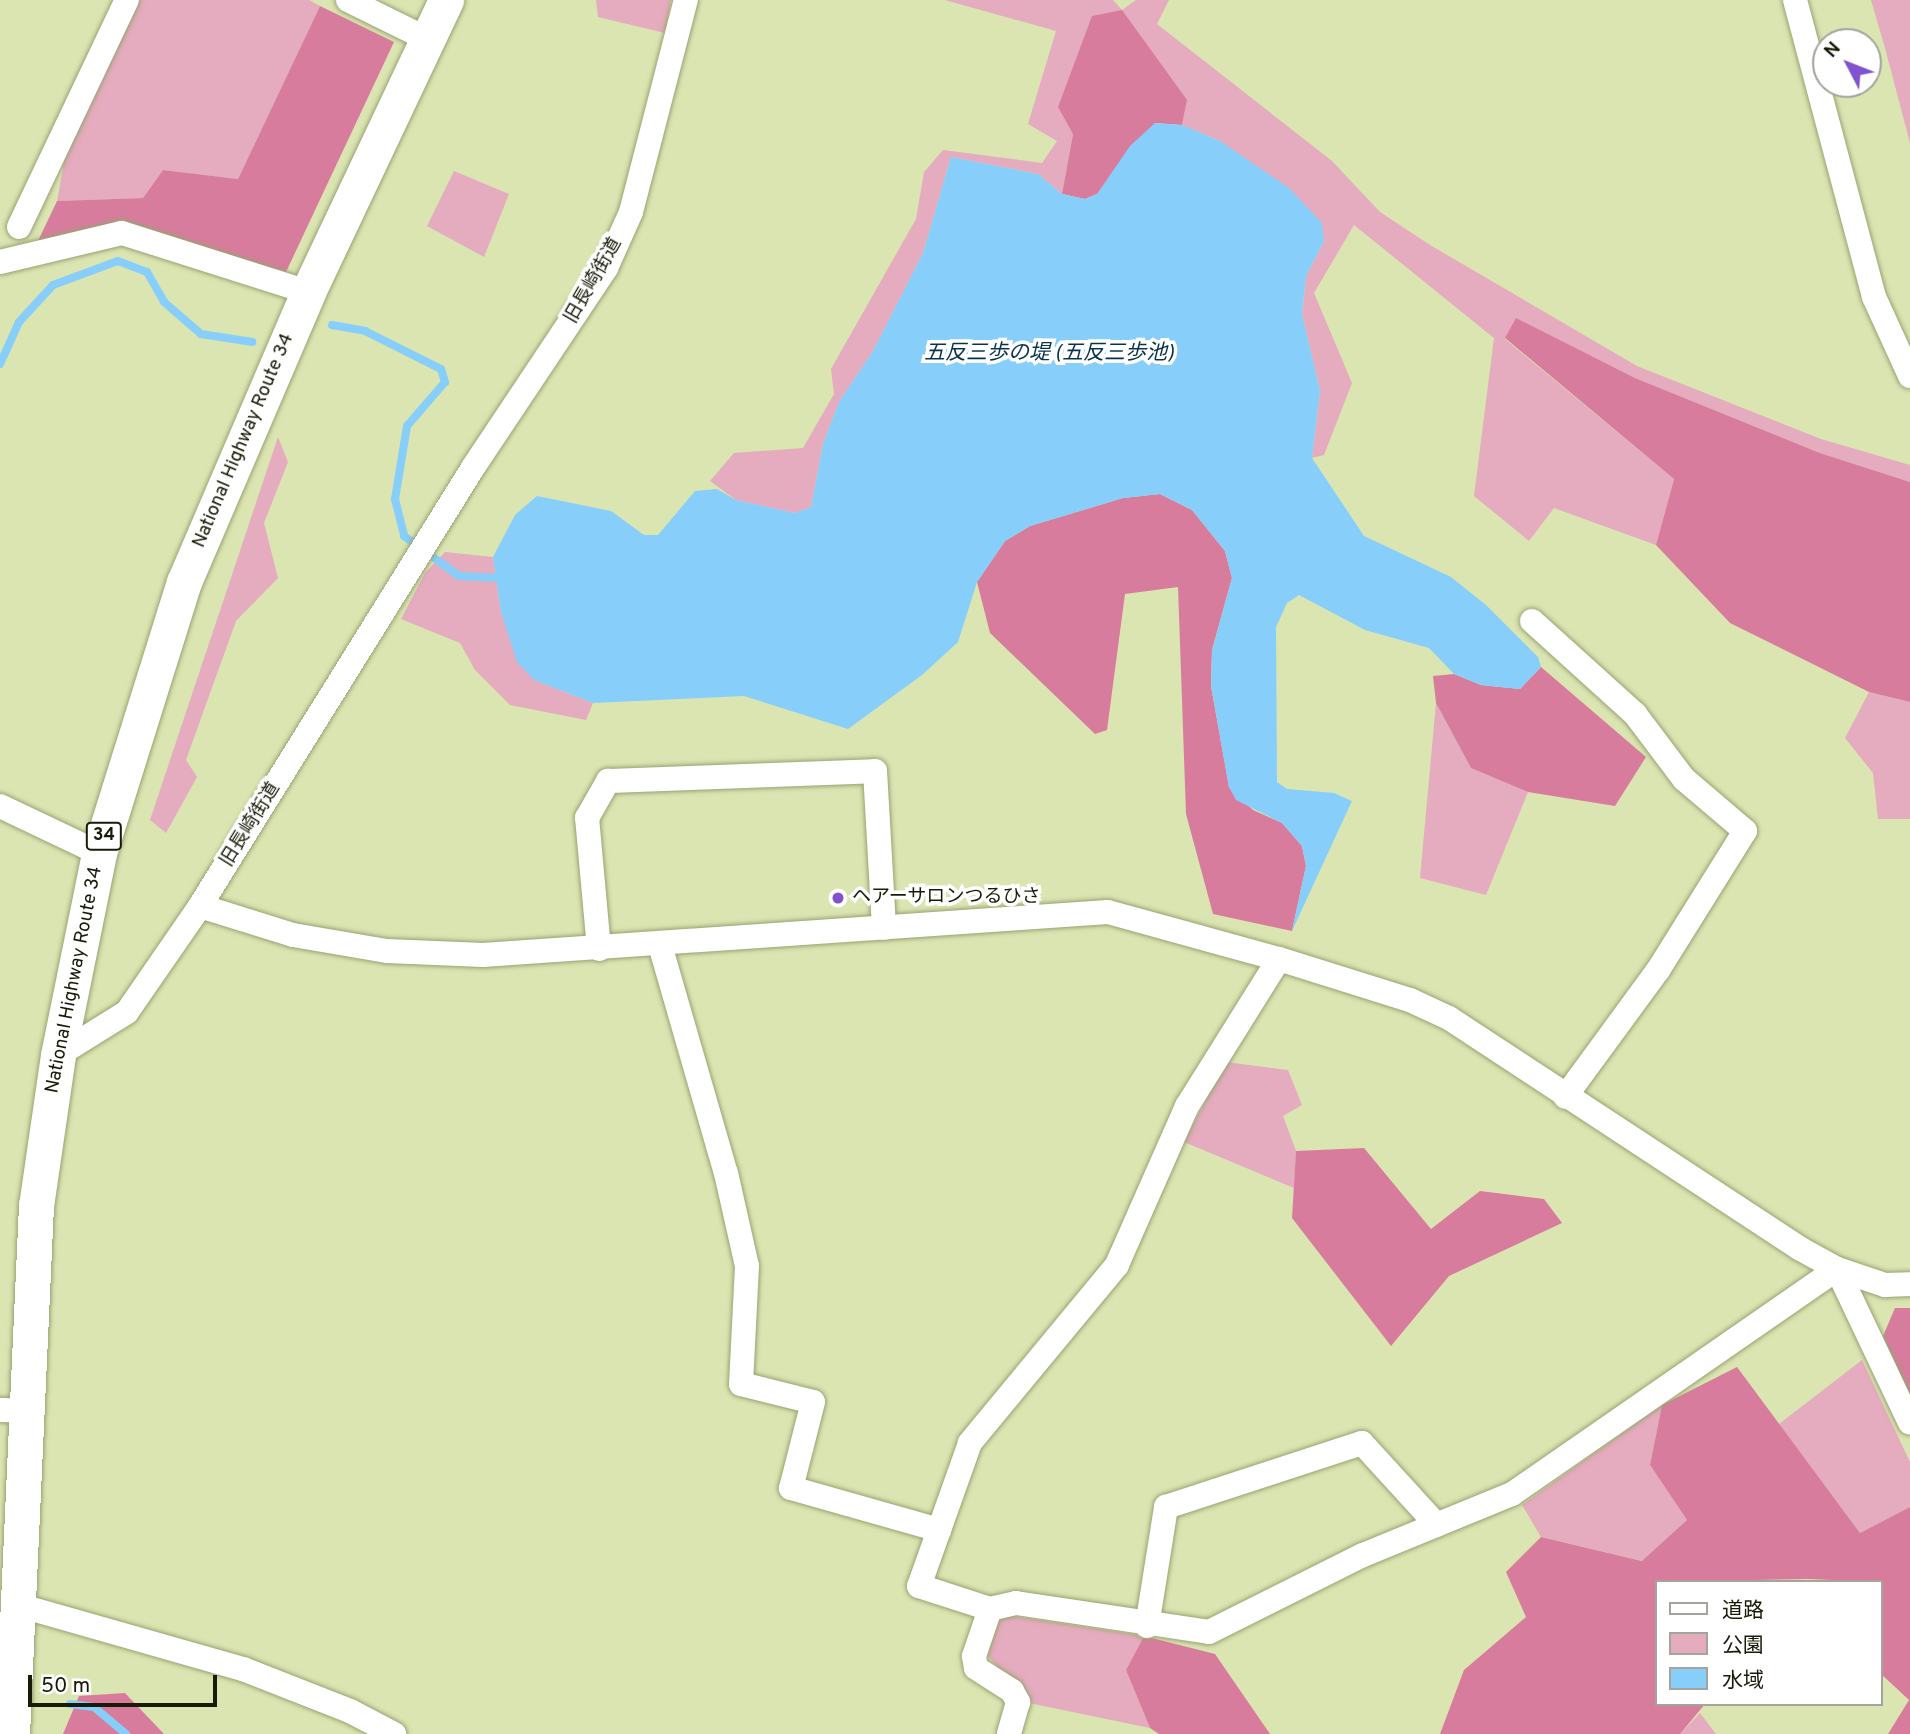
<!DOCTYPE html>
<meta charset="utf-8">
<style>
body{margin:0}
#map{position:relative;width:1910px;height:1734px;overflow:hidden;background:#dae5b2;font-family:Overpass,"Noto Sans JP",sans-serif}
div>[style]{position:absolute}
.green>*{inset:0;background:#e5abbe}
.forest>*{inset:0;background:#d87c9d}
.water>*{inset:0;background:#87cefb}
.stream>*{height:8px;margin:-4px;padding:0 4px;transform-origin:4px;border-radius:4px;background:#87cefb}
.roads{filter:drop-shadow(0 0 2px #99a372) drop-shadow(0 0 2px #99a372)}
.minor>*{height:24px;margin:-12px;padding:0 12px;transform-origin:12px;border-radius:12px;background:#fff}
.highway>*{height:35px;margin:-17.5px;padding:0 17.5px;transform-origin:17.5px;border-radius:17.5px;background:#fff}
.dots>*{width:19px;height:19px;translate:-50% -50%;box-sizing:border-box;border:4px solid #fff;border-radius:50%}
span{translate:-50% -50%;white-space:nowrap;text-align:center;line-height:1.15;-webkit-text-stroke:7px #fff;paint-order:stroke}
.shield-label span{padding:2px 5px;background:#fff;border:2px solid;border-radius:5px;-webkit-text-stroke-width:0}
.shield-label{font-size:18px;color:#181b08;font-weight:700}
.street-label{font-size:19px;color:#181b08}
.poi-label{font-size:19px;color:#181b08}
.left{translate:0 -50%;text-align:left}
.water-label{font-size:21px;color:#09334a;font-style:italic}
.legend{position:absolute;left:1655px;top:1580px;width:228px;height:126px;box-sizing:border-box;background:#fff;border:2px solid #a3a49c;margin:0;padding:9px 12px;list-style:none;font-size:21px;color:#181b08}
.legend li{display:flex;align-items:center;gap:14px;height:35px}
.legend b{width:35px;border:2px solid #a3a49c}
.north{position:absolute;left:1812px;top:28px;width:70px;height:70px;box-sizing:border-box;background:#fff;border:2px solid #a3a49c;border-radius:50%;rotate:312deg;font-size:19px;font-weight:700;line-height:28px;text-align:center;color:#181b08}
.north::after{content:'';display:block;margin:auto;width:24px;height:32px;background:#8153cc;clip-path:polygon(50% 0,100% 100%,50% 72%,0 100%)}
.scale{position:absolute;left:28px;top:1675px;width:189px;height:32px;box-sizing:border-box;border:4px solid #181b08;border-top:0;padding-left:9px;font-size:21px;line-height:24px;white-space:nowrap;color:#181b08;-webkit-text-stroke:5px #fff;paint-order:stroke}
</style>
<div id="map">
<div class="green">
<div style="clip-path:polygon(140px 0,309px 0,320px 6px,238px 179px,163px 170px,143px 198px,57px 201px,66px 151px)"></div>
<div style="clip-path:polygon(596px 0,671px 0,665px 33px,598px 17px)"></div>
<div style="clip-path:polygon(945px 0,1113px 0,1122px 10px,1136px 0,1169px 0,1157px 24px,1332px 161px,1380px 212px,1430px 245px,1637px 366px,1821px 439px,1910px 465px,1910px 482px,1820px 453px,1635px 378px,1516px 319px,1505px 339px,1674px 479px,1656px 545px,1554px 508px,1529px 541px,1474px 496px,1494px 338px,1354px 225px,1314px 293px,1352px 383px,1324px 455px,1312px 458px,1320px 391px,1302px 314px,1306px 276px,1324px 241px,1220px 141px,1182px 125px,1187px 100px,1073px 134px,1062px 194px,1038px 174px,951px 157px,923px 253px,873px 351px,839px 402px,823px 444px,811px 507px,795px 513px,736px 500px,710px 481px,734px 453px,803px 448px,834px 394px,831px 369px,916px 219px,924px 172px,943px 150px,1042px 163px,1057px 141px,1028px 124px,1056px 31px)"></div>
<div style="clip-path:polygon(1871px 0,1910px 0,1910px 143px,1885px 48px)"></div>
<div style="clip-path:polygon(454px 171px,509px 194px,484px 257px,427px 226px)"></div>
<div style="clip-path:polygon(278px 437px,288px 462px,264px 523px,278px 578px,236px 621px,186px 760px,197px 777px,166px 833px,150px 820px)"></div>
<div style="clip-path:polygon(445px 552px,493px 557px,501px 612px,534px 680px,593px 703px,586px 720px,510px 705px,475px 670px,460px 643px,401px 619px,425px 573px)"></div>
<div style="clip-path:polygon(1869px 692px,1910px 702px,1910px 819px,1878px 819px,1873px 773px,1845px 738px)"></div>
<div style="clip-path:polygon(1436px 703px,1471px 768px,1528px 792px,1486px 895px,1420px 878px)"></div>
<div style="clip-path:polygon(1226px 1062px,1288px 1070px,1302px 1105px,1283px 1116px,1296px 1151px,1294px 1188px,1184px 1142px)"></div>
<div style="clip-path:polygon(1862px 1360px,1910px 1462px,1910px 1507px,1860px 1533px,1779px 1424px)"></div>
<div style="clip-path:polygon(1662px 1405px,1650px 1465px,1687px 1520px,1643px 1561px,1541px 1537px,1522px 1505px)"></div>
<div style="clip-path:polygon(999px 1614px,1144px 1636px,1126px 1670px,1150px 1728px,1029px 1703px,988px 1656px)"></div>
<div style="clip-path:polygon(1700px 1713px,1716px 1734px,1680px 1734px)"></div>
</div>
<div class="forest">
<div style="clip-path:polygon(320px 6px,394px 42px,286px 272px,120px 223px,38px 241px,57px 201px,143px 198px,163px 170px,238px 179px)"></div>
<div style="clip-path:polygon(1122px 10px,1187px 100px,1182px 125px,1155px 123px,1097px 194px,1085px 199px,1062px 194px,1073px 134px,1058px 107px,1092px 16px)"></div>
<div style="clip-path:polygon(1516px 318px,1635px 378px,1820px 453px,1910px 482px,1910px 702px,1869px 692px,1730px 623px,1656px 545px,1674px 479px,1505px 338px)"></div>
<div style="clip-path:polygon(1160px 494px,1192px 510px,1225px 551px,1232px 578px,1212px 650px,1211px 686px,1229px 787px,1253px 810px,1282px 823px,1302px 846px,1306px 866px,1292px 931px,1213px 914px,1186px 814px,1178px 587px,1125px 594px,1107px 730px,1095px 734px,990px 633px,977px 582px,1005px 541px,1030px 526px,1123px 498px)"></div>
<div style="clip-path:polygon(1541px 667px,1646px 757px,1615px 806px,1528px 792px,1471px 768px,1436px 703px,1433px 676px,1454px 674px,1481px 685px,1520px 689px)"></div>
<div style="clip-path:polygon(1364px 1148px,1431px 1229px,1480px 1191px,1544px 1199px,1562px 1223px,1449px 1276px,1391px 1346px,1292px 1218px,1296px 1151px)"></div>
<div style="clip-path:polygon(1895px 1308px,1910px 1308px,1910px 1395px,1883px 1336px)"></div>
<div style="clip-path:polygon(1737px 1367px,1860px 1533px,1910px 1507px,1910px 1734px,1888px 1734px,1909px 1700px,1880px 1673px,1880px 1582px,1808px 1579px,1656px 1582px,1656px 1704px,1705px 1704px,1680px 1734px,1440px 1734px,1464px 1670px,1526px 1617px,1506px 1572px,1541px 1537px,1642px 1561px,1687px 1520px,1650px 1465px,1662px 1405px)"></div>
<div style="clip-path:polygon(1144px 1636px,1215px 1654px,1270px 1734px,1159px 1734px,1150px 1728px,1126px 1670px)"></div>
<div style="clip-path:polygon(125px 1693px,164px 1734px,63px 1734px,79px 1696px)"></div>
</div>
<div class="water">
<div style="clip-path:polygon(1155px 123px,1182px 125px,1220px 141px,1289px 188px,1322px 223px,1324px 241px,1306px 276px,1302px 314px,1320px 391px,1312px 458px,1364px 536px,1451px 577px,1486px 605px,1538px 657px,1541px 667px,1520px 689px,1481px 685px,1454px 674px,1429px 648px,1365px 630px,1299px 595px,1287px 603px,1276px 627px,1277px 782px,1287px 789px,1334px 793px,1352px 801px,1292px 931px,1306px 866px,1302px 846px,1282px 823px,1236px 800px,1229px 787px,1211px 686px,1212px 650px,1232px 578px,1225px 551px,1192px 510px,1160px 494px,1123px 498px,1030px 526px,1005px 541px,977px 582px,958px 642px,922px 675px,848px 729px,744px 696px,593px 703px,534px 680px,517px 662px,501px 612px,493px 557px,515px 515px,537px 496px,611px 511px,644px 535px,658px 535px,695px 491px,717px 489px,736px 500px,795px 513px,811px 507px,823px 444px,839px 402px,873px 351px,923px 253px,951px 157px,1038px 174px,1062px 194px,1085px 199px,1097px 194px,1130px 146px)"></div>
</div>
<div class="stream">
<div style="left:332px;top:325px;width:34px;rotate:10deg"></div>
<div style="left:365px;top:331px;width:85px;rotate:26.6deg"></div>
<div style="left:441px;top:369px;width:14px;rotate:73deg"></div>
<div style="left:445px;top:382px;width:58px;rotate:130.8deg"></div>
<div style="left:407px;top:426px;width:74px;rotate:99.3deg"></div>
<div style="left:395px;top:499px;width:38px;rotate:76deg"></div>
<div style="left:404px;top:536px;width:68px;rotate:36deg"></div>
<div style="left:459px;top:576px;width:44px;rotate:2.6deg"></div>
<div style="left:0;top:364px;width:46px;rotate:-65.7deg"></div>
<div style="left:19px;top:322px;width:50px;rotate:-47.4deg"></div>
<div style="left:53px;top:285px;width:69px;rotate:-20.3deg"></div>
<div style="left:118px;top:261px;width:31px;rotate:21deg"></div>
<div style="left:147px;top:272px;width:34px;rotate:60deg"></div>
<div style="left:164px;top:302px;width:49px;rotate:40.9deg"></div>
<div style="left:201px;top:334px;width:52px;rotate:8.9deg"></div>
<div style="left:70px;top:1704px;width:24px;rotate:7deg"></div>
<div style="left:94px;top:1707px;width:42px;rotate:40.2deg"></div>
</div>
<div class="roads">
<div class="minor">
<div style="left:348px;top:0;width:88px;rotate:26.3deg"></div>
<div style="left:1795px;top:0;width:307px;rotate:75.1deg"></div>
<div style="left:1874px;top:297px;width:87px;rotate:65.5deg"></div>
<div style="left:19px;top:227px;width:251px;rotate:-64.6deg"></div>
<div style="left:0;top:262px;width:125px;rotate:-13.4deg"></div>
<div style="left:122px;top:233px;width:195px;rotate:17.6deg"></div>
<div style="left:1532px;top:621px;width:139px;rotate:42.1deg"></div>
<div style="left:1635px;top:714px;width:81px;rotate:53deg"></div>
<div style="left:1684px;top:779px;width:80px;rotate:40.4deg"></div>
<div style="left:1745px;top:831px;width:164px;rotate:122deg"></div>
<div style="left:1658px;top:970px;width:157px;rotate:126.2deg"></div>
<div style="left:0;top:806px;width:110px;rotate:25.4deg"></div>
<div style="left:200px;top:906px;width:97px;rotate:17.3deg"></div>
<div style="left:293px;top:935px;width:95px;rotate:9.7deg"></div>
<div style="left:387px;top:951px;width:96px;rotate:2.4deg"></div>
<div style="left:483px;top:955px;width:626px;rotate:-3.94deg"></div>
<div style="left:1108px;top:912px;width:177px;rotate:15.4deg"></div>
<div style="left:1279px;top:959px;width:137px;rotate:17.4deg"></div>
<div style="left:1410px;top:1000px;width:43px;rotate:24.8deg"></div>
<div style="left:1449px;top:1018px;width:419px;rotate:33.3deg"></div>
<div style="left:1799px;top:1248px;width:43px;rotate:28.9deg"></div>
<div style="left:1837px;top:1269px;width:51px;rotate:18.4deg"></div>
<div style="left:1885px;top:1285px;width:25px;rotate:-2deg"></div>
<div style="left:660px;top:945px;width:237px;rotate:73.9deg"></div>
<div style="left:726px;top:1173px;width:95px;rotate:77.3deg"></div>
<div style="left:747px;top:1266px;width:118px;rotate:92.9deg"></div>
<div style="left:741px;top:1384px;width:74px;rotate:14deg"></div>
<div style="left:813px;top:1402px;width:89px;rotate:104.3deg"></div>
<div style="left:791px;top:1488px;width:154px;rotate:15.8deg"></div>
<div style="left:599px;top:949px;width:132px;rotate:-95.2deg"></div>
<div style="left:587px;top:818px;width:43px;rotate:-60.4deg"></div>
<div style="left:608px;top:781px;width:267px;rotate:-2.1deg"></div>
<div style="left:875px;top:771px;width:157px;rotate:86.7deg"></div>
<div style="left:1279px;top:959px;width:173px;rotate:122deg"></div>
<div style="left:1187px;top:1106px;width:174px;rotate:113.8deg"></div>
<div style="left:1117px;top:1265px;width:231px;rotate:129.6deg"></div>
<div style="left:970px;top:1443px;width:152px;rotate:109.6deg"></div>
<div style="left:919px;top:1586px;width:75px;rotate:17.9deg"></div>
<div style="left:990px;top:1609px;width:27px;rotate:-13deg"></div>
<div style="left:1016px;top:1603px;width:195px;rotate:8.5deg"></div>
<div style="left:1209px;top:1632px;width:172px;rotate:-26.6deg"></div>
<div style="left:1363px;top:1555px;width:161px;rotate:-22.3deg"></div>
<div style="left:1512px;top:1494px;width:395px;rotate:-34.7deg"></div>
<div style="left:1837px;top:1269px;width:170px;rotate:64.6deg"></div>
<div style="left:58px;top:1055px;width:81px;rotate:-31.9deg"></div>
<div style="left:127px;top:1012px;width:129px;rotate:-55.4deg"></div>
<div style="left:200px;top:906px;width:518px;rotate:-58.09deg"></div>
<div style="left:474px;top:466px;width:238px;rotate:-56.3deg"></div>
<div style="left:606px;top:268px;width:61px;rotate:-65.9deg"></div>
<div style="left:631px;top:212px;width:219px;rotate:-75.5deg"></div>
<div style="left:0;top:1410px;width:26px;rotate:2deg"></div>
<div style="left:18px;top:1605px;width:234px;rotate:15.9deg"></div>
<div style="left:243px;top:1669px;width:115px;rotate:21.4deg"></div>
<div style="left:350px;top:1711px;width:50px;rotate:27.6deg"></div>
<div style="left:990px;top:1609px;width:50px;rotate:108.8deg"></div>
<div style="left:974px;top:1656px;width:12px;rotate:81deg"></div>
<div style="left:976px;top:1668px;width:43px;rotate:32.6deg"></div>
<div style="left:1012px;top:1691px;width:13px;rotate:61deg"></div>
<div style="left:1018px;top:1702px;width:33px;rotate:106deg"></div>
<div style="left:1147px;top:1626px;width:121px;rotate:-80.9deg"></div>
<div style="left:1166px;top:1507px;width:206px;rotate:-18.1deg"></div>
<div style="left:1362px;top:1443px;width:111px;rotate:47.6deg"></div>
</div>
<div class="highway">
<div style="left:12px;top:1734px;width:529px;rotate:-87.4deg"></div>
<div style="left:36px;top:1206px;width:153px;rotate:-81.7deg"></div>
<div style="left:58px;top:1055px;width:206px;rotate:-78.5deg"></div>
<div style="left:99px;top:853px;width:284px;rotate:-72.6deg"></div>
<div style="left:184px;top:582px;width:315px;rotate:-66.8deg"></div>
<div style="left:308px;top:292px;width:323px;rotate:-64.7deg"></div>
</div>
</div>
<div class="dots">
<div style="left:838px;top:898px;background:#8153cc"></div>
</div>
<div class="shield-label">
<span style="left:104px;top:836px">34</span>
</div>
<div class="street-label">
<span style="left:594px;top:281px;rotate:-60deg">旧長崎街道</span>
<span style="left:244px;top:441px;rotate:-67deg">National Highway Route 34</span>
<span style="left:251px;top:825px;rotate:-58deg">旧長崎街道</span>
<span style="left:75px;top:980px;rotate:-79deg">National Highway Route 34</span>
</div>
<div class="poi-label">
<span class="left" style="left:852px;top:898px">ヘアーサロンつるひさ</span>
</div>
<div class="water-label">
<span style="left:1049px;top:354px">五反三歩の堤 (五反三歩池)</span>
</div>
<ul class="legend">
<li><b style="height:9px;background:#fff"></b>道路</li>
<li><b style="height:19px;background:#e5abbe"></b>公園</li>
<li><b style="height:19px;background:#87cefb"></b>水域</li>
</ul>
<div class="north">N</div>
<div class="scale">50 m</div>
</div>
